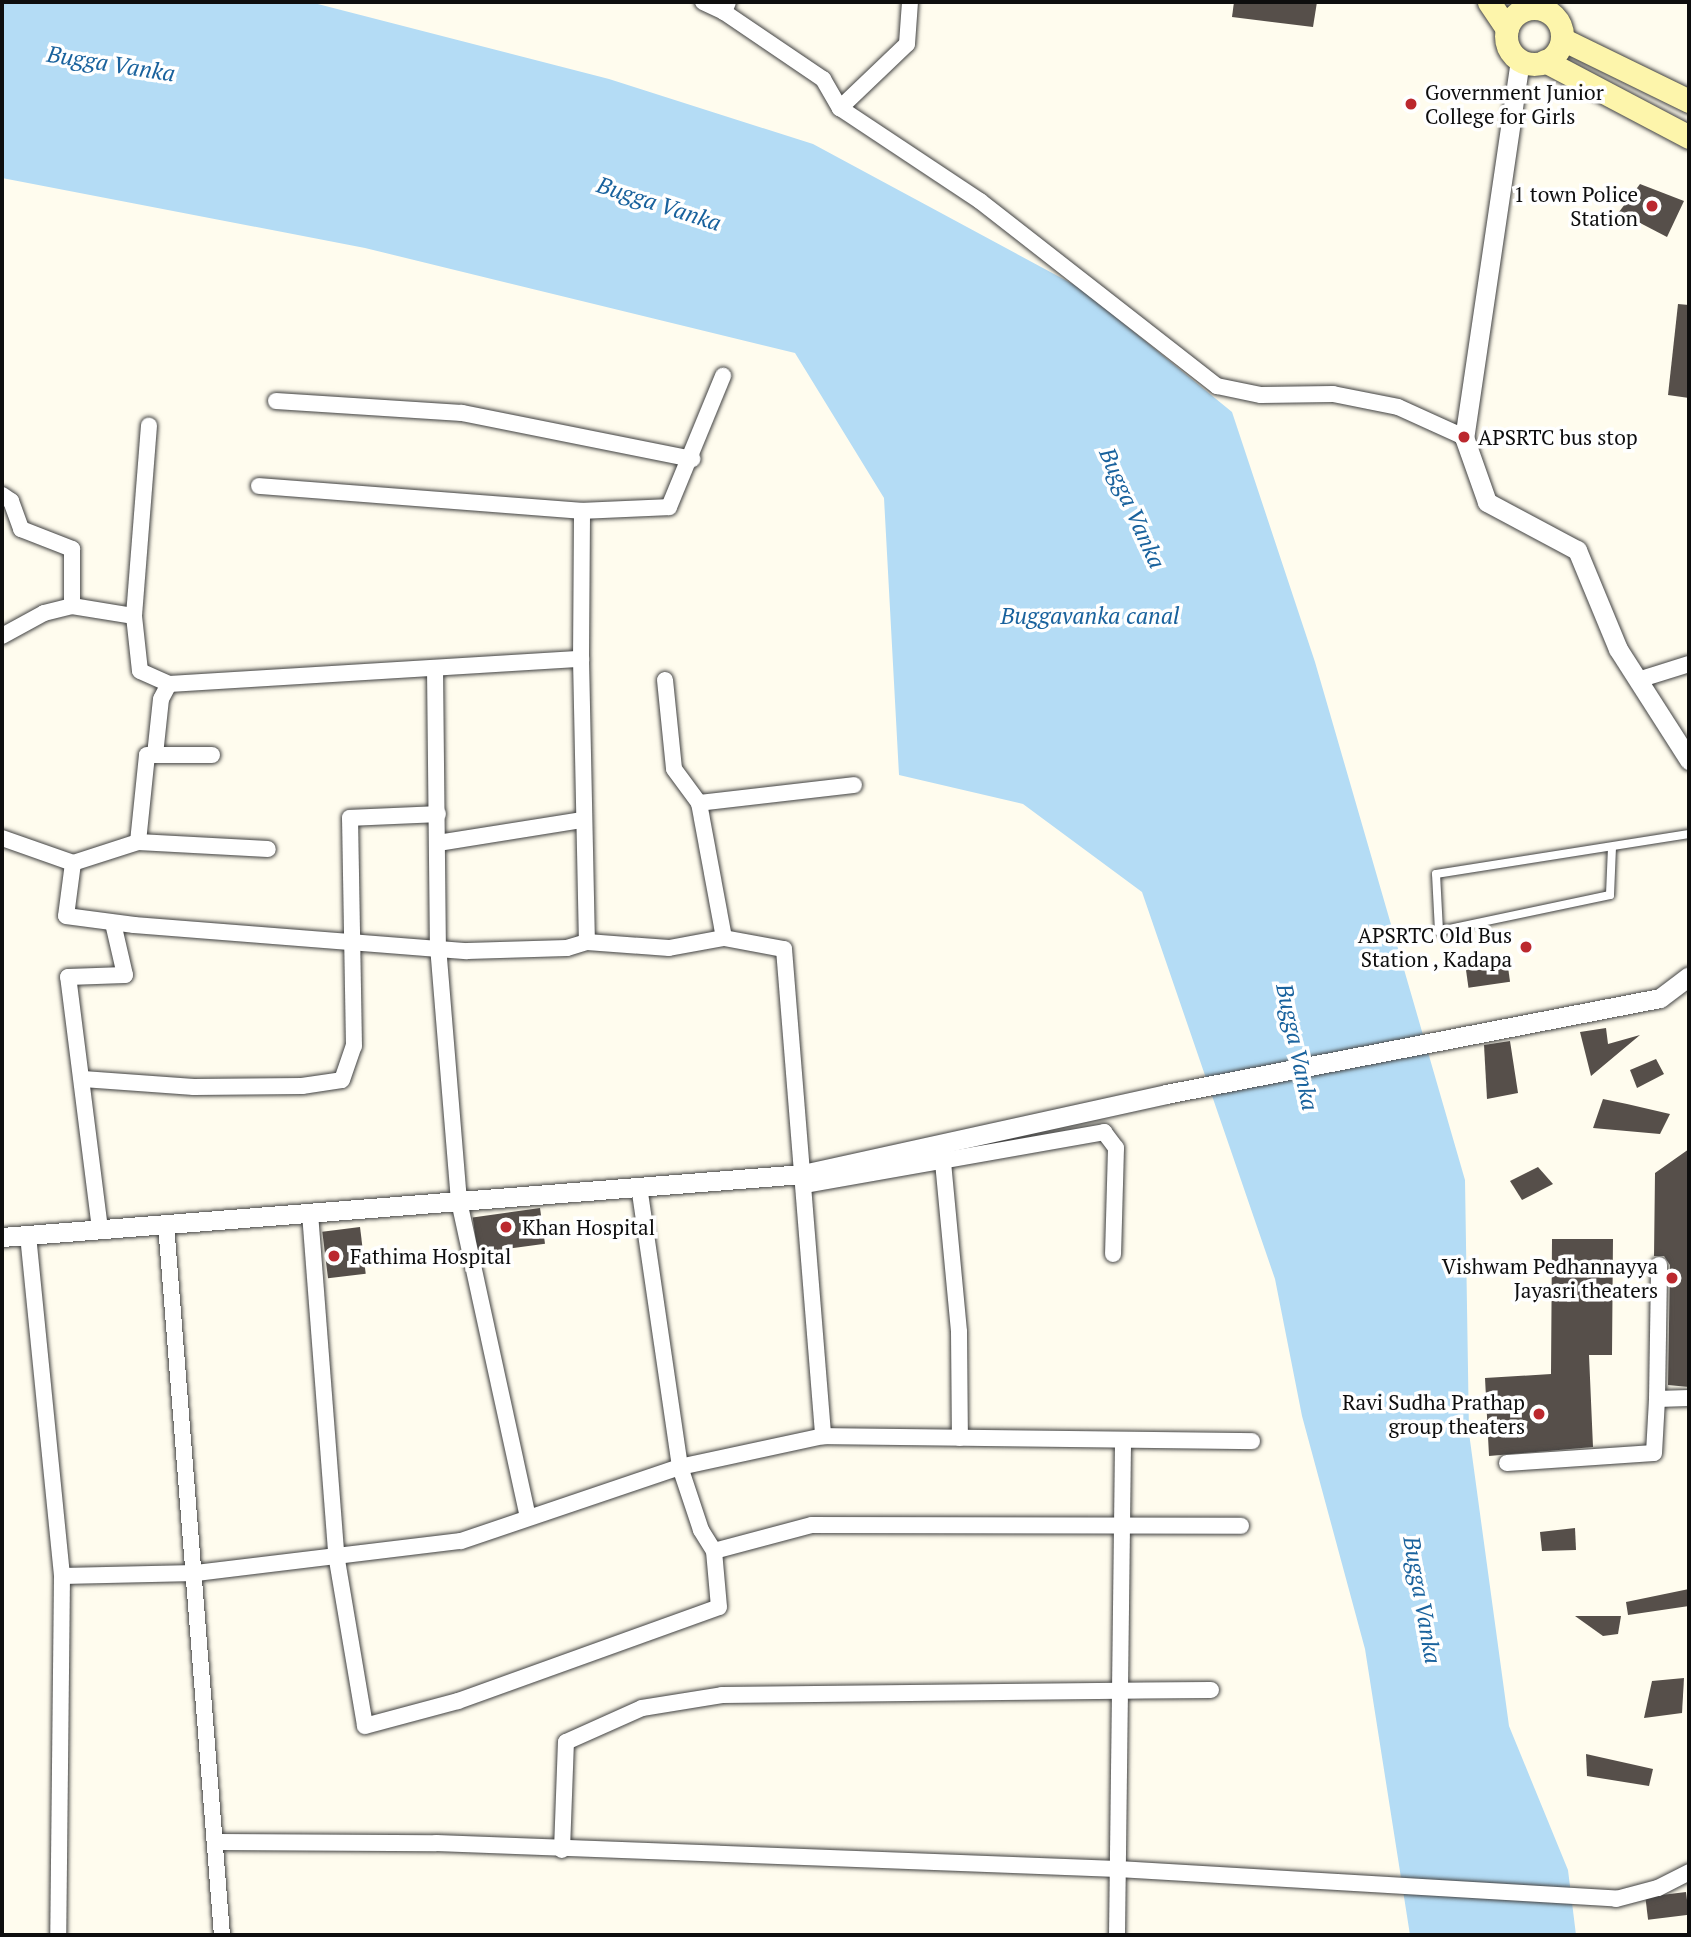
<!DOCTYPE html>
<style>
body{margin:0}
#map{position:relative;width:1691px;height:1937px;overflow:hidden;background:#fffcee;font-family:"PT Serif",serif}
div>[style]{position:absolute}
.water>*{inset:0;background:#b4dcf5}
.building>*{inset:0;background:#564f4a;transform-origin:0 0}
.roads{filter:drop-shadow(0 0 2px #414141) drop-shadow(0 0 2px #414141)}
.service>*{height:8px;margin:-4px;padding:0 4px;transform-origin:4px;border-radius:4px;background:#fff}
.minor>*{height:16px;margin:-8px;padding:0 8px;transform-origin:8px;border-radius:8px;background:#fff}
.tertiary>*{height:19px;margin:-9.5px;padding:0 9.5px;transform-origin:9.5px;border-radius:9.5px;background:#fff}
.secondary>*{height:23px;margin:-11.5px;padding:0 11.5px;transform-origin:11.5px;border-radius:11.5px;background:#fdf5ab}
.secondary>.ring{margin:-11.5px;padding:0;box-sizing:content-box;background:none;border:23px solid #fdf5ab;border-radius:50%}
.dots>*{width:19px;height:19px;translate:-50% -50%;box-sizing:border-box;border:4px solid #fff;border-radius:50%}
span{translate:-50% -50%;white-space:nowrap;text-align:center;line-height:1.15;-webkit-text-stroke:7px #fff;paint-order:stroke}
.poi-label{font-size:21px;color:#0e0e0e}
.left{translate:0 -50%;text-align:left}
.right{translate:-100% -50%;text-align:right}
.water-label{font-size:23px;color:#19629d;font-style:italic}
.frame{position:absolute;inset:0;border:4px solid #0e0e0e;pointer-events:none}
</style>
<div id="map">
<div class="water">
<div style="clip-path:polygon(2px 2px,310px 2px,609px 79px,813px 144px,1080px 288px,1232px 412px,1315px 662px,1465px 1180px,1469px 1433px,1509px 1726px,1568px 1870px,1576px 1935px,1410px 1935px,1365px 1649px,1302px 1416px,1275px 1279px,1142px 892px,1023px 804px,899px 775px,884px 498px,795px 353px,365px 248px,2px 178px)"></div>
</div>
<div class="building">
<div style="clip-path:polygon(1234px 2px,1317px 2px,1313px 27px,1232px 17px)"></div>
<div style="clip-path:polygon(1640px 184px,1684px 201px,1667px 237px,1619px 212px)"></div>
<div style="clip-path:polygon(1678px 304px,1689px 305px,1689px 398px,1668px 395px)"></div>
<div style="left:1507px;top:960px;width:22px;height:42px;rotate:82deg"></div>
<div style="clip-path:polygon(1606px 1028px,1608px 1044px,1640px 1035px,1591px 1076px,1580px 1032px)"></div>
<div style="clip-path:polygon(1510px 1041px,1518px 1093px,1487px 1099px,1484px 1045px)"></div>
<div style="clip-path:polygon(1656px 1059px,1664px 1074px,1637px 1088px,1630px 1070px)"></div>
<div style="clip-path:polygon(1603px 1099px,1627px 1104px,1670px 1114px,1660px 1134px,1593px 1128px)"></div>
<div style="clip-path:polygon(1689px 1149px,1689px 1387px,1668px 1385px,1670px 1265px,1664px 1256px,1654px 1256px,1655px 1173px)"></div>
<div style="clip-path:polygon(1538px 1167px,1553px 1184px,1522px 1200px,1510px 1181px)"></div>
<div style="left:540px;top:1208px;width:36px;height:68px;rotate:82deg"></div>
<div style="left:360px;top:1227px;width:47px;height:38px;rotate:83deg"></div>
<div style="clip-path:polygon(1552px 1239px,1613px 1239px,1612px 1355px,1589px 1355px,1593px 1447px,1489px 1456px,1485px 1378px,1551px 1374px)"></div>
<div style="clip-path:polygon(1575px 1528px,1576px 1550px,1542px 1551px,1540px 1532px)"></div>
<div style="clip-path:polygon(1689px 1589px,1689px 1606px,1628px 1615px,1626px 1602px)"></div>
<div style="clip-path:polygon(1575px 1616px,1621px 1616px,1618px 1634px,1603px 1636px)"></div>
<div style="clip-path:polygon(1684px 1678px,1682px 1713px,1644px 1718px,1652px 1681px)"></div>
<div style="clip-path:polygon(1586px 1754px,1653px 1769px,1649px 1786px,1587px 1776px)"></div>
<div style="left:1686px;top:1892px;width:23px;height:41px;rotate:83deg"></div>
</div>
<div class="roads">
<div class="service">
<div style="left:1612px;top:847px;width:48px;rotate:92.4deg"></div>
<div style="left:1610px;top:895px;width:175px;rotate:168.1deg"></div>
<div style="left:1439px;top:931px;width:57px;rotate:-93deg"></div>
<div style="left:1436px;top:874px;width:256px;rotate:-9deg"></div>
</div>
<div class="minor">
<div style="left:703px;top:2px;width:23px;rotate:25deg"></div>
<div style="left:728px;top:2px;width:11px;rotate:112deg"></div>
<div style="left:724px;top:12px;width:120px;rotate:34.1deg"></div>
<div style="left:823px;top:79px;width:34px;rotate:60deg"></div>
<div style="left:910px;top:2px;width:42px;rotate:94.1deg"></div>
<div style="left:907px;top:44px;width:93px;rotate:136.3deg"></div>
<div style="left:840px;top:108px;width:168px;rotate:33.6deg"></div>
<div style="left:980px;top:201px;width:301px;rotate:38deg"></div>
<div style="left:1217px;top:386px;width:45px;rotate:11.6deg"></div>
<div style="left:1261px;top:395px;width:72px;rotate:-0.8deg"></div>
<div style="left:1333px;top:394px;width:66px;rotate:11.3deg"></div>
<div style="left:1398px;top:407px;width:72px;rotate:24.4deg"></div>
<div style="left:276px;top:401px;width:186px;rotate:3.7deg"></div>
<div style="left:462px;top:413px;width:235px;rotate:11.3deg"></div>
<div style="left:259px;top:486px;width:324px;rotate:4.4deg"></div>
<div style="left:2px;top:495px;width:11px;rotate:34deg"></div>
<div style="left:11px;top:501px;width:30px;rotate:70deg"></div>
<div style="left:21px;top:529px;width:55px;rotate:21.4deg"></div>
<div style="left:72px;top:549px;width:57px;rotate:90deg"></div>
<div style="left:134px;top:616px;width:191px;rotate:-85.5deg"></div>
<div style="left:2px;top:636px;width:48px;rotate:-28.7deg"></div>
<div style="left:44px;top:613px;width:29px;rotate:-14deg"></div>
<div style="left:72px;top:606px;width:63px;rotate:9.2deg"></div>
<div style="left:134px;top:616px;width:55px;rotate:83.8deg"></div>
<div style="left:140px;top:671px;width:32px;rotate:24deg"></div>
<div style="left:169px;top:684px;width:413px;rotate:-3.5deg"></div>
<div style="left:581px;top:659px;width:148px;rotate:-89.6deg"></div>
<div style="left:582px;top:511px;width:87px;rotate:-2.6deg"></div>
<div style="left:669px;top:507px;width:142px;rotate:-67.6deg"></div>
<div style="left:581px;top:659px;width:283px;rotate:88.8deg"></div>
<div style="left:435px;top:668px;width:278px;rotate:89.4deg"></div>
<div style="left:438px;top:946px;width:256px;rotate:85.3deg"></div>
<div style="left:459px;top:1201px;width:320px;rotate:77.7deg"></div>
<div style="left:665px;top:680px;width:89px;rotate:84.2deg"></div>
<div style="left:674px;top:769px;width:42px;rotate:53.7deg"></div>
<div style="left:699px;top:803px;width:156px;rotate:-6.6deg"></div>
<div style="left:1638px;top:680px;width:53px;rotate:-17.4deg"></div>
<div style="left:155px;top:755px;width:56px;rotate:-83.9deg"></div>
<div style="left:161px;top:699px;width:17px;rotate:-62deg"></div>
<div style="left:699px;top:803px;width:137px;rotate:79.5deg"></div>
<div style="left:2px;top:838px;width:75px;rotate:19.4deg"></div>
<div style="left:73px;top:863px;width:68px;rotate:-17.9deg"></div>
<div style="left:138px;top:842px;width:87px;rotate:-84.1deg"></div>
<div style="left:147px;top:755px;width:65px"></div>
<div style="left:138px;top:842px;width:130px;rotate:3.1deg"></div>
<div style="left:438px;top:843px;width:145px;rotate:-9.1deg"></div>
<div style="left:73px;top:863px;width:53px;rotate:97.5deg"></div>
<div style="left:66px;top:916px;width:69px;rotate:7.5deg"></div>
<div style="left:134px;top:925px;width:334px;rotate:4.5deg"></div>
<div style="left:467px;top:951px;width:100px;rotate:-1.7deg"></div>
<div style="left:567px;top:948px;width:21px;rotate:-17deg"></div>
<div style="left:587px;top:942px;width:82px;rotate:4.2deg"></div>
<div style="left:669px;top:948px;width:56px;rotate:-10.3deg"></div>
<div style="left:724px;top:938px;width:61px;rotate:10.4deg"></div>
<div style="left:784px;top:949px;width:489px;rotate:85.4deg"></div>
<div style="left:83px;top:1079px;width:111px;rotate:4.1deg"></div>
<div style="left:194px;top:1087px;width:108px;rotate:-0.5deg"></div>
<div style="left:302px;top:1086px;width:40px;rotate:-8.5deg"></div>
<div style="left:342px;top:1080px;width:36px;rotate:-71deg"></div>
<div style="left:354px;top:1046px;width:228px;rotate:-91deg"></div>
<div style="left:350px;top:818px;width:88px;rotate:-2.6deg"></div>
<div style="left:943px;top:1162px;width:171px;rotate:84.6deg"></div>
<div style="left:959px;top:1332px;width:106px;rotate:89.5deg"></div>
<div style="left:804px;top:1185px;width:305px;rotate:-10deg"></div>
<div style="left:1104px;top:1132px;width:20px;rotate:53deg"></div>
<div style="left:1116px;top:1148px;width:106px;rotate:91.6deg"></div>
<div style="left:310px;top:1213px;width:348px;rotate:85.6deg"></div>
<div style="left:337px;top:1560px;width:168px;rotate:80.4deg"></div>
<div style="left:365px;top:1726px;width:96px;rotate:-15deg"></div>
<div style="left:458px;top:1701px;width:277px;rotate:-19.8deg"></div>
<div style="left:719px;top:1607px;width:56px;rotate:-95.1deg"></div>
<div style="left:714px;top:1551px;width:25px;rotate:-122deg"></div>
<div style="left:701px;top:1530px;width:66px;rotate:-108.4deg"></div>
<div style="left:680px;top:1467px;width:283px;rotate:-98.3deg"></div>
<div style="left:166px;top:1224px;width:713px;rotate:85.5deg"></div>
<div style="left:100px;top:1229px;width:254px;rotate:-97.2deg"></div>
<div style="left:68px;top:977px;width:57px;rotate:-2deg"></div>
<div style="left:125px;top:975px;width:53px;rotate:-103deg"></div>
<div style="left:28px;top:1235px;width:343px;rotate:84.3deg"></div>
<div style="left:62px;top:1576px;width:359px;rotate:90.6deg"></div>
<div style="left:1657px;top:1399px;width:134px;rotate:-89.1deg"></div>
<div style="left:1507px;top:1463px;width:147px;rotate:-3.9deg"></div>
<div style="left:1654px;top:1453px;width:54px;rotate:-86.8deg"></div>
<div style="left:1657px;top:1399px;width:32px;rotate:-2deg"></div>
<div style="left:714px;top:1551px;width:101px;rotate:-14.9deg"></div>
<div style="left:812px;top:1525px;width:429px;rotate:0.1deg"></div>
<div style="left:62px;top:1576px;width:134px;rotate:-1.3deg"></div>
<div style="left:196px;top:1573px;width:267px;rotate:-6.9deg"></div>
<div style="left:461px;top:1541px;width:231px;rotate:-18.7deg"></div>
<div style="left:680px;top:1467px;width:146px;rotate:-12.2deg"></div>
<div style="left:823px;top:1436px;width:429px;rotate:0.7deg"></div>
<div style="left:218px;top:1842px;width:218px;rotate:0.3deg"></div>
<div style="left:436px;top:1843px;width:682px;rotate:2.18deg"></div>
<div style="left:1118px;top:1869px;width:499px;rotate:3.4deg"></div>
<div style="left:1616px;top:1899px;width:43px;rotate:-14.7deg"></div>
<div style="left:1658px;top:1888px;width:35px;rotate:-27deg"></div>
<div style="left:562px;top:1850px;width:108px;rotate:-87.9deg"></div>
<div style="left:566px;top:1742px;width:83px;rotate:-24.1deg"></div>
<div style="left:642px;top:1708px;width:81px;rotate:-9.2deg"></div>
<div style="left:722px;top:1695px;width:489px;rotate:-0.6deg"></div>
<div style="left:1117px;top:1935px;width:493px;rotate:-89.3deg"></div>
</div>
<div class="tertiary">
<div style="left:1520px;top:60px;width:381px;rotate:98.4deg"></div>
<div style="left:1464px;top:437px;width:69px;rotate:70.5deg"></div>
<div style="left:1487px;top:502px;width:102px;rotate:28.1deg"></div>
<div style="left:1577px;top:550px;width:107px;rotate:67.5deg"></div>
<div style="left:1618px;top:649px;width:132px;rotate:57.4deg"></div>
<div style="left:2px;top:1237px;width:803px;rotate:-4.5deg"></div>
<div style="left:803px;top:1174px;width:372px;rotate:-12.4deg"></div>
<div style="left:1166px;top:1094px;width:503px;rotate:-11deg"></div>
<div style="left:1660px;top:998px;width:36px;rotate:-37deg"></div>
</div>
<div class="secondary">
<div style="left:1489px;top:2px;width:32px;rotate:56deg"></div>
<div class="ring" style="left:1506px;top:8px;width:33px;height:33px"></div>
<div style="left:1562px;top:39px;width:141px;rotate:26deg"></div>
<div style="left:1545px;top:61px;width:163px;rotate:27.8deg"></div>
</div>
</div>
<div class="dots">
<div style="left:1411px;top:104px;background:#bb282e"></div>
<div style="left:1652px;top:206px;background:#bb282e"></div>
<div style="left:1464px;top:437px;background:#bb282e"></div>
<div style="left:1526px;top:947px;background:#bb282e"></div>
<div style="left:506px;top:1227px;background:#bb282e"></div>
<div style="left:334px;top:1256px;background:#bb282e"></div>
<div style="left:1672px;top:1278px;background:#bb282e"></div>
<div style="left:1539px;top:1414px;background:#bb282e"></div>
</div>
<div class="poi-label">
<span class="left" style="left:1425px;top:104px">Government Junior<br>College for Girls</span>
<span class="right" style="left:1638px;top:206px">1 town Police<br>Station</span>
<span class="left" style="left:1478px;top:437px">APSRTC bus stop</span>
<span class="right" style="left:1512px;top:947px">APSRTC Old Bus<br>Station , Kadapa</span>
<span class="left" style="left:522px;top:1227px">Khan Hospital</span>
<span class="left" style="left:350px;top:1256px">Fathima Hospital</span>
<span class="right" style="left:1658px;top:1278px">Vishwam Pedhannayya<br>Jayasri theaters</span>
<span class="right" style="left:1525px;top:1414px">Ravi Sudha Prathap<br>group theaters</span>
</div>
<div class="water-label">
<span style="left:111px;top:64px;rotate:9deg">Bugga Vanka</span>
<span style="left:659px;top:204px;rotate:18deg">Bugga Vanka</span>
<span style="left:1132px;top:508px;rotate:66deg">Bugga Vanka</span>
<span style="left:1090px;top:616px">Buggavanka canal</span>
<span style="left:1297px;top:1047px;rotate:78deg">Bugga Vanka</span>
<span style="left:1422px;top:1600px;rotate:80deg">Bugga Vanka</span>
</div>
<div class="frame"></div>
</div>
